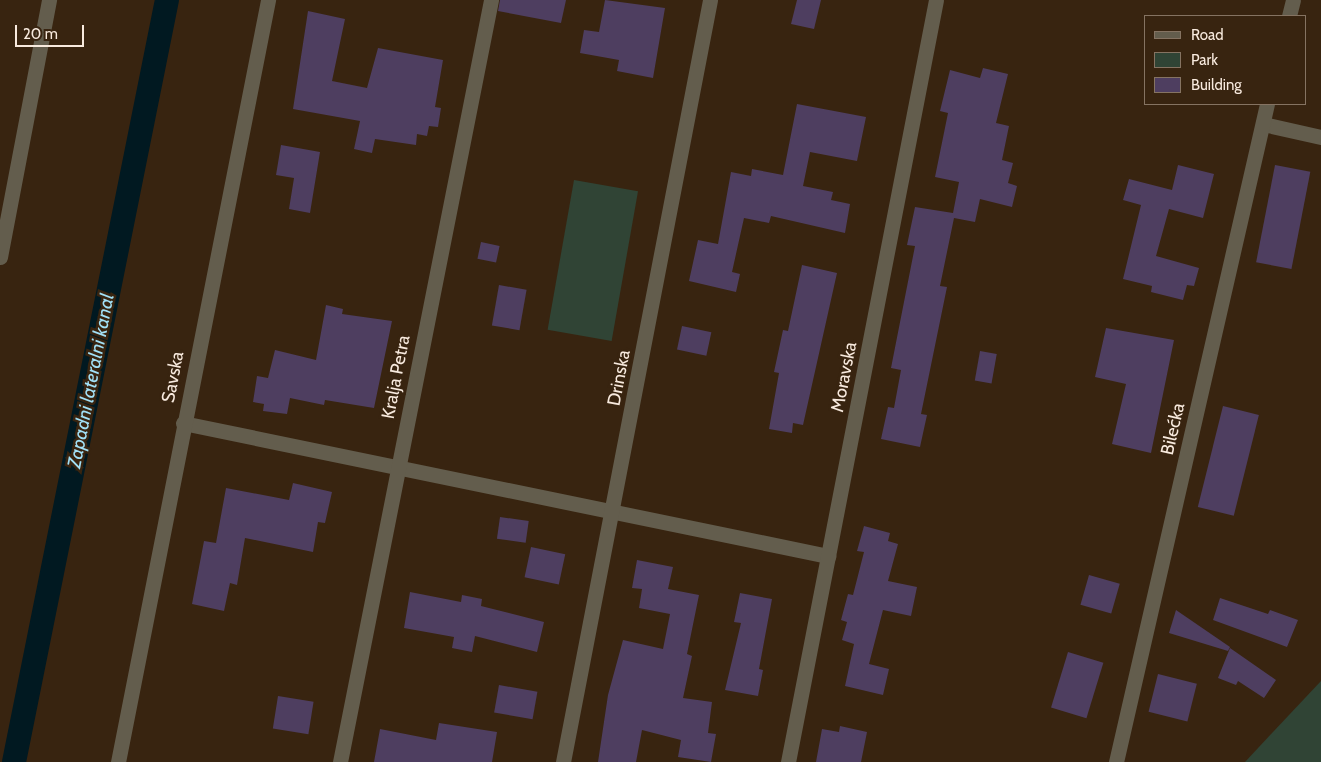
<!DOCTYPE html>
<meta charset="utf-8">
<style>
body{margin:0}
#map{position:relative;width:1321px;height:762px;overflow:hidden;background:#382410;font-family:Cabin,sans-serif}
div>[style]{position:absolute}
.green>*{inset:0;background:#304435;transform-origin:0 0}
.canal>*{height:24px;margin:-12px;padding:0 12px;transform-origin:12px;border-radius:12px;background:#011921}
.building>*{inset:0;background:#4e3e60;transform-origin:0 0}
.minor>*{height:15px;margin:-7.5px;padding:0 7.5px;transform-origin:7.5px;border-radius:7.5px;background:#635d4d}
span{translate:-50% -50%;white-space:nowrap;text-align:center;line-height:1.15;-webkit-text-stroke:5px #382410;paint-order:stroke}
.street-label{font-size:18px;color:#f8eade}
.water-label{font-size:19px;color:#a2e1f7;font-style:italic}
.legend{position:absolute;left:1144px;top:15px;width:162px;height:90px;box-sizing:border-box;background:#382410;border:1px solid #857362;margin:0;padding:6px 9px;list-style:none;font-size:15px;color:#f8eade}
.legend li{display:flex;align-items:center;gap:10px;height:25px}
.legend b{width:25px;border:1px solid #857362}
.scale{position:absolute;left:15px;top:25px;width:69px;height:22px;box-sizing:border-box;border:2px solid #f8eade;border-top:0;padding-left:6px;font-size:15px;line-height:18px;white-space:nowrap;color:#f8eade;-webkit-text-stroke:4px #382410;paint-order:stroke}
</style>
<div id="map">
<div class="green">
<div style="left:574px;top:180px;width:65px;height:152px;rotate:10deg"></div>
<div style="clip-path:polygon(1321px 681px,1321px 762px,1245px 762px,1273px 732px)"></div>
</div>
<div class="canal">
<div style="left:14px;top:762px;width:777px;rotate:-78.65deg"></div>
</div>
<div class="building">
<div style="clip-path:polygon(500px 0,566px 0,561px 23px,498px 11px)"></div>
<div style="clip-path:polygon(605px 0,665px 8px,653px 78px,617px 71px,619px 60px,580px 53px,584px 30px,599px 32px)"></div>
<div style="clip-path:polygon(797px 0,821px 0,814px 29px,791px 24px)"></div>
<div style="clip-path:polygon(308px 11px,345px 19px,332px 81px,367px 88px,378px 48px,443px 60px,435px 107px,441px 108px,438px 127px,429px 126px,427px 136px,417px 134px,416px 145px,375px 139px,372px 153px,354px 149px,360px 121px,293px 109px)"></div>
<div style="clip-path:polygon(983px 68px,1008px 74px,996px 123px,1009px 126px,1002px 160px,1013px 163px,1008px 183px,1017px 186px,1012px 207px,980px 199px,975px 222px,954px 218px,940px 286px,947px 287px,921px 414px,927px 415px,920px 447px,881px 439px,888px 407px,894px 408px,901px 370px,891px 368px,915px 246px,907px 245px,915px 207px,953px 213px,959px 182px,935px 177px,948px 113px,940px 111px,950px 70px,980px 78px)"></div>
<div style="clip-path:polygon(797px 104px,866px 117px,857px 161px,810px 152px,803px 186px,833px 192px,831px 200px,850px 204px,845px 233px,771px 216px,769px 223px,744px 218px,732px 272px,740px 274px,736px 292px,689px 281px,698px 240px,718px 244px,731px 172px,751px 176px,752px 169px,783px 175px)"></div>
<div style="clip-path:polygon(281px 145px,320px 152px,310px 213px,289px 209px,294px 178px,276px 175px)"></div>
<div style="clip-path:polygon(1178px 165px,1214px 174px,1203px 218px,1169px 209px,1156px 256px,1199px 268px,1194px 286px,1187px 285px,1183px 300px,1151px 292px,1152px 286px,1123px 279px,1141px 205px,1123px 200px,1129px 179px,1172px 190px)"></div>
<div style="left:1275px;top:165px;width:36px;height:99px;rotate:11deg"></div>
<div style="left:481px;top:242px;width:19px;height:17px;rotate:12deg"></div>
<div style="clip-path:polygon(802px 265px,837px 273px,803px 425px,793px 423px,792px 433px,769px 429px,779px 373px,774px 372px,783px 330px,788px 331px)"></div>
<div style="left:499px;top:285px;width:28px;height:41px;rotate:10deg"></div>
<div style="clip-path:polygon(326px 305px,343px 309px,342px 314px,392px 321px,374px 408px,325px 400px,324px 405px,290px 398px,287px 414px,263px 411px,264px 404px,253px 402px,257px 376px,268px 378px,275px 350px,316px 360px)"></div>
<div style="left:682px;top:326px;width:30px;height:24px;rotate:12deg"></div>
<div style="clip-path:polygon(1106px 328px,1174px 340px,1151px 453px,1112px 444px,1126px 384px,1095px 377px)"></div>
<div style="left:980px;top:351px;width:17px;height:30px;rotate:10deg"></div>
<div style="left:1223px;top:406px;width:37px;height:104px;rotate:14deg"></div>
<div style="clip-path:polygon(293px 483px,332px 492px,325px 523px,318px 522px,313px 552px,245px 538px,237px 585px,230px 583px,224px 611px,192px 604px,204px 541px,216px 543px,226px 488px,289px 500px)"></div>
<div style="left:500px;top:517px;width:29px;height:22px;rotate:8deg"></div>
<div style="clip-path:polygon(864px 526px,890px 533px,888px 541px,898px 544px,888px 581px,917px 587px,911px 616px,883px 610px,869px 664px,889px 669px,883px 695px,845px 686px,854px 644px,842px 640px,847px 622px,841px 620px,848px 594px,853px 595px,864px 552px,857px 551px)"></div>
<div style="left:531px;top:547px;width:35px;height:31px;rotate:12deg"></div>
<div style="clip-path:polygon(637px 560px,673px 567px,668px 589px,699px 595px,687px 654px,692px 656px,683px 698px,712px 702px,708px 733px,716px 734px,711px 762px,678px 757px,681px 740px,642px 730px,636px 762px,598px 762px,608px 695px,623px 640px,663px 649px,670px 614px,639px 608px,642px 589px,632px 588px)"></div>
<div style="left:1089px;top:575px;width:32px;height:31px;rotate:16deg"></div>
<div style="clip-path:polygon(410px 592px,461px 602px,462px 595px,482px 599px,481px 606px,544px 622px,537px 652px,475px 636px,472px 652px,452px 648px,454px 637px,404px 628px)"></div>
<div style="clip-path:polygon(740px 593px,772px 599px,759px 669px,763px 670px,758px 696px,725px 690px,741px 623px,734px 622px)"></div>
<div style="clip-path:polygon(1220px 598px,1268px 614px,1270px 610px,1298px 620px,1287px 647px,1213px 620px)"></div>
<div style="clip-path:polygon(1176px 610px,1230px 647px,1228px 651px,1169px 633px)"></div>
<div style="clip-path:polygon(1230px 648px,1276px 680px,1264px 698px,1238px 681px,1236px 685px,1218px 678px)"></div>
<div style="left:1068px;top:652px;width:37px;height:58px;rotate:17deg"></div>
<div style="left:1158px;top:674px;width:40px;height:39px;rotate:14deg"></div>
<div style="left:499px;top:685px;width:39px;height:28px;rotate:10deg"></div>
<div style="left:278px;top:696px;width:36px;height:33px;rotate:9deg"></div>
<div style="clip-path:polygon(439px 723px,497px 732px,492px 762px,374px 762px,380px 729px,436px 740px)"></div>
<div style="clip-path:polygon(840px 726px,867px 732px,861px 762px,816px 762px,822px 729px,839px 732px)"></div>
</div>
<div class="minor">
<div style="left:1289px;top:16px;width:16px;rotate:-76deg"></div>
<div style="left:1263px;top:124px;width:59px;rotate:12.6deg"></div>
<div style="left:0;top:257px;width:262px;rotate:-79.2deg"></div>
<div style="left:183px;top:423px;width:659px;rotate:11.65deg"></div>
<div style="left:118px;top:762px;width:777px;rotate:-78.86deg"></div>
<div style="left:340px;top:762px;width:777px;rotate:-78.79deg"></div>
<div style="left:563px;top:762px;width:776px;rotate:-79.08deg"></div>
<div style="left:788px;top:762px;width:776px;rotate:-79.01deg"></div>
<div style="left:1116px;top:762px;width:675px;rotate:-77.08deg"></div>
</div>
<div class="street-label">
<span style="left:173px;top:377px;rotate:-79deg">Savska</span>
<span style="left:396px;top:377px;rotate:-79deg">Kralja Petra</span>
<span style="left:844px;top:377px;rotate:-79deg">Moravska</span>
<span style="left:619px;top:378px;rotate:-79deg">Drinska</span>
<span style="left:1173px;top:429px;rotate:-77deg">Bilećka</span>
</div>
<div class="water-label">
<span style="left:91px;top:381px;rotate:-79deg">Zapadni lateralni kanal</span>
</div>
<ul class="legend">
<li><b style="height:6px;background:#635d4d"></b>Road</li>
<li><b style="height:14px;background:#304435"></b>Park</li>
<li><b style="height:14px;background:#4e3e60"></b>Building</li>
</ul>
<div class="scale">20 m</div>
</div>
